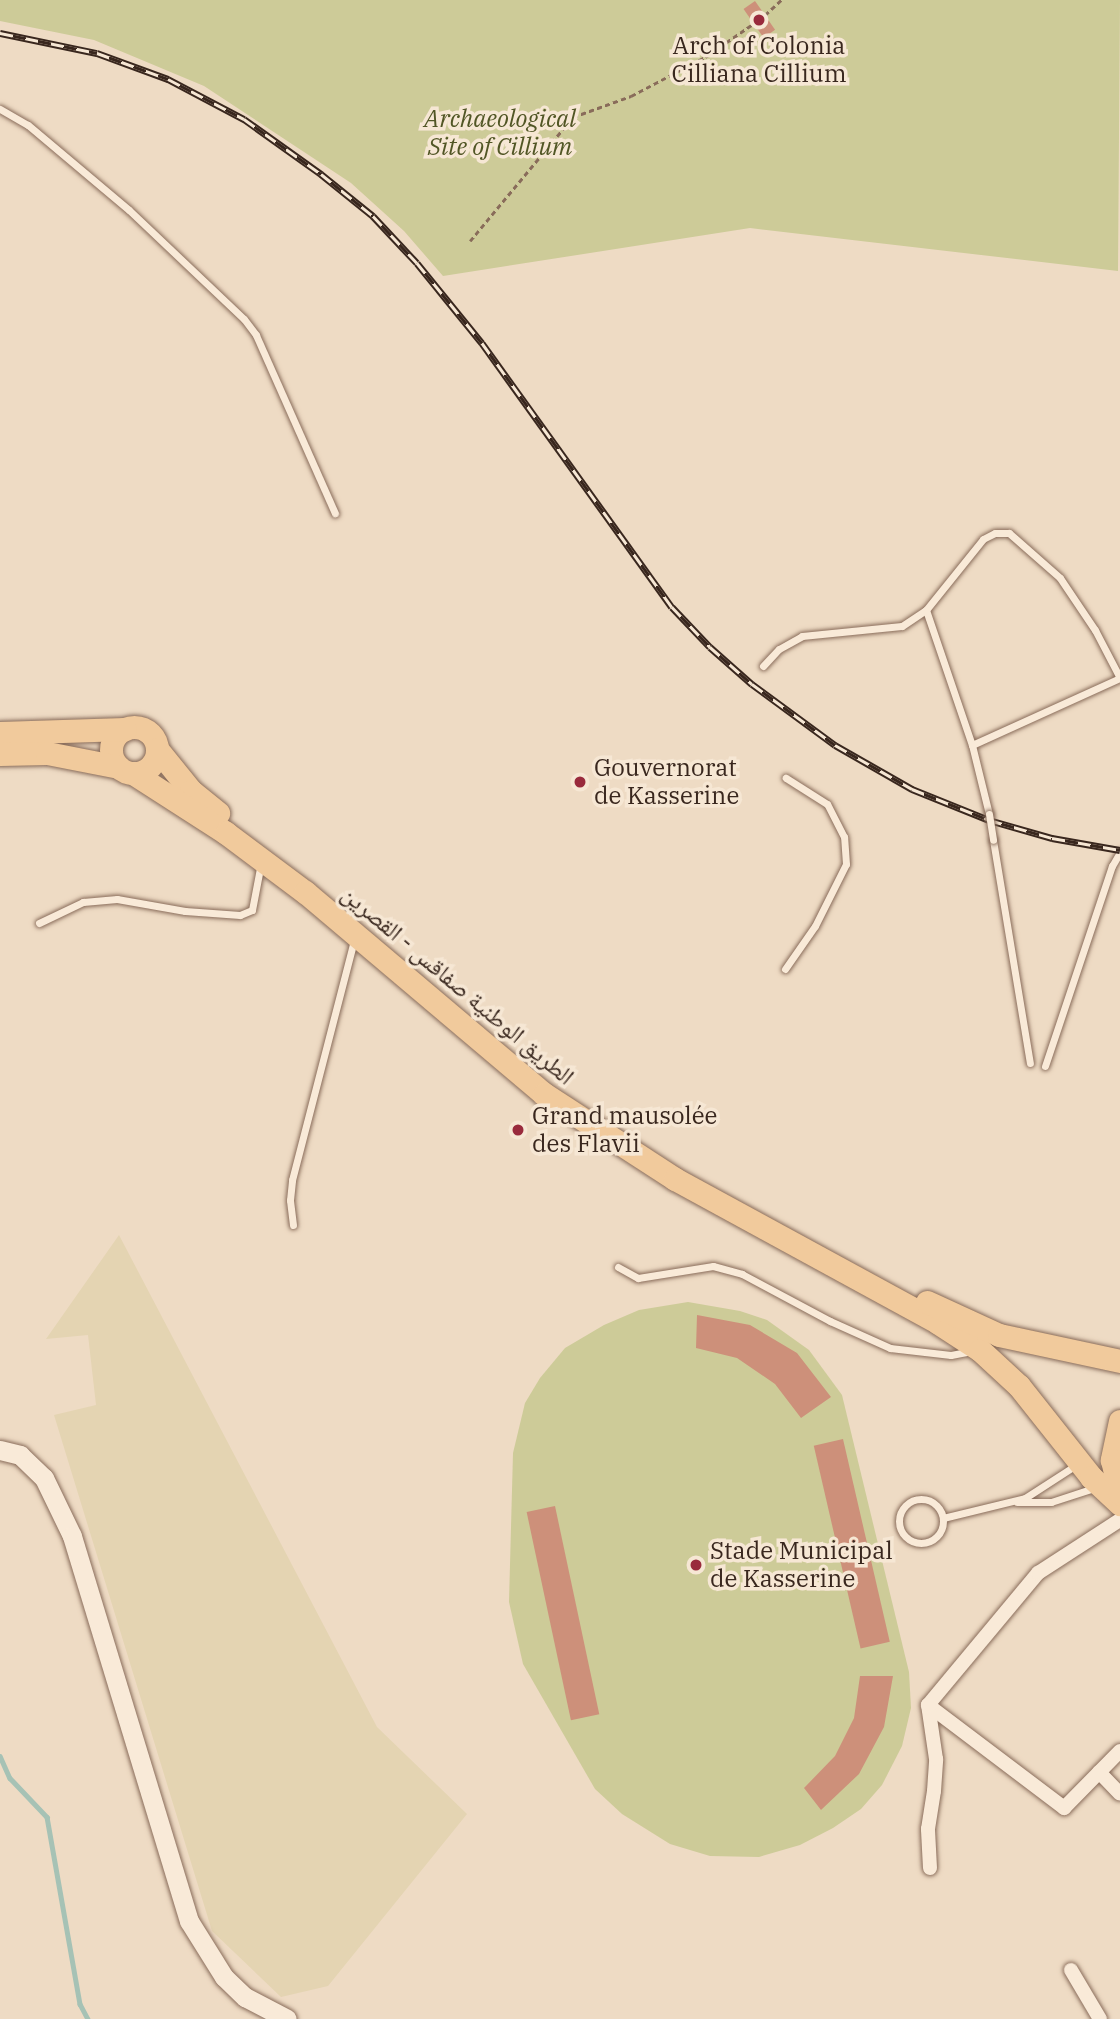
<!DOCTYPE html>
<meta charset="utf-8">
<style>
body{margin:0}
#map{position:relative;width:1120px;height:2019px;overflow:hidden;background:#eedbc4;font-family:"IBM Plex Serif","Noto Naskh Arabic",serif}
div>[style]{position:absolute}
.farmland>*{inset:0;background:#e4d4b2}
.green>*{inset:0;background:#cdcb98}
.stream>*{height:4.5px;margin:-2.25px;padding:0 2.25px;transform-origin:2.25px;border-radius:2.25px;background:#a6c2b5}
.building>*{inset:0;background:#cd907a;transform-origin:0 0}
.path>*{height:2.5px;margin-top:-1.25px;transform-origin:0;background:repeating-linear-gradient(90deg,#896c5a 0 5px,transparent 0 8.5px)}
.roads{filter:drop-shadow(0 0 2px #896c5a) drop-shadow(0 0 2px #896c5a)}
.lane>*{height:7px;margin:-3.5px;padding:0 3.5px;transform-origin:3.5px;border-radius:3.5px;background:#f9ead8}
.lane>.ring{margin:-3.5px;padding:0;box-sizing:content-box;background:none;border:7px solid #f9ead8;border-radius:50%}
.street>*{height:14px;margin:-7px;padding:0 7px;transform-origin:7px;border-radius:7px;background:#f9ead8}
.secondary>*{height:19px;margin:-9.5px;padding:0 9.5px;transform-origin:9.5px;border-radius:9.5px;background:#f9ead8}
.primary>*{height:23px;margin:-11.5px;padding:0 11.5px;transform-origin:11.5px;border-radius:11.5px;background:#f1ca9c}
.primary>.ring{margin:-11.5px;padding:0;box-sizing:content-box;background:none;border:23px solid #f1ca9c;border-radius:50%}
.rail>*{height:7px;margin-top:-3.5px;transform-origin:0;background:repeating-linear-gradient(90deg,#f6e7d4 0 13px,#39271e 0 26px);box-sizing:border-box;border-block:2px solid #39271e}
.bridges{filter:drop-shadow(0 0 2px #896c5a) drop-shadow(0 0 2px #896c5a)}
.lane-bridge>*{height:7px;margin:-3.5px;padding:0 3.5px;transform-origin:3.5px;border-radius:3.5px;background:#f9ead8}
.dots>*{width:19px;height:19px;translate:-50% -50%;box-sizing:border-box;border:4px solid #f6e7d4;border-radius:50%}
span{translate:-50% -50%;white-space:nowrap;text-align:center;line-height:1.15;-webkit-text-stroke:7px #f6e7d4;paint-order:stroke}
.poi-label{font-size:24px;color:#39271e}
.left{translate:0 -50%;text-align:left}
.park-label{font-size:24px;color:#515625;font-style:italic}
.street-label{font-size:24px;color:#39271e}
</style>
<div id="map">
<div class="farmland">
<div style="clip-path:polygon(119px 1235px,377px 1727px,467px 1814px,328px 1986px,281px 1997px,212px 1931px,54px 1415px,96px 1405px,88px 1335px,46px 1339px)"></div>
</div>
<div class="green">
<div style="clip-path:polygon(0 0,1120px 0,1118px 271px,750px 228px,443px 276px,404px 231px,351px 183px,204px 86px,94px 40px,0 21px)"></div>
<div style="clip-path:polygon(688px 1302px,740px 1311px,767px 1320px,809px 1350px,842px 1395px,909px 1672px,911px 1708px,902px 1746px,882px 1785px,861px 1809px,833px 1828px,800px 1845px,759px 1857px,710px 1856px,670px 1844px,622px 1814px,595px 1789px,523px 1664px,509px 1602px,513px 1453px,525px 1403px,540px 1378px,565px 1348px,604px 1325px,639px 1310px)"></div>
</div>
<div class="stream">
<div style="left:0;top:1756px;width:24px;rotate:66deg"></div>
<div style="left:10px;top:1778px;width:54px;rotate:46.5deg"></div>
<div style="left:47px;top:1817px;width:190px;rotate:80deg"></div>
<div style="left:80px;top:2004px;width:17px;rotate:62deg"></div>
</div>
<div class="building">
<div style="left:755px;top:1px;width:35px;height:14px;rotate:55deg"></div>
<div style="clip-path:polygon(697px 1315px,750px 1325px,797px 1353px,831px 1397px,801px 1418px,775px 1384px,737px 1358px,696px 1348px)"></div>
<div style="left:843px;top:1439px;width:208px;height:30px;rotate:77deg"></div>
<div style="left:555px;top:1506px;width:213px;height:29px;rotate:78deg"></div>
<div style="clip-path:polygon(860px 1676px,893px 1676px,884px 1727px,859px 1774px,821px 1810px,804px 1788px,835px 1756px,854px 1718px)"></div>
</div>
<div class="path">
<div style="left:765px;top:15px;width:22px;rotate:-43deg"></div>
<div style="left:470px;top:241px;width:161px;rotate:-50.3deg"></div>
<div style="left:573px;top:117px;width:62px;rotate:-19.9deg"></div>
<div style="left:631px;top:96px;width:84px;rotate:-27.8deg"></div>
<div style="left:705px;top:57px;width:58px;rotate:-34.5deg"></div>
</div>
<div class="roads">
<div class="lane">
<div style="left:0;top:109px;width:32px;rotate:30deg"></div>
<div style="left:28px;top:125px;width:132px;rotate:40.1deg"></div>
<div style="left:129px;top:210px;width:158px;rotate:43.5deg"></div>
<div style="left:244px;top:319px;width:20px;rotate:53deg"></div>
<div style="left:256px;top:335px;width:195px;rotate:66.1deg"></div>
<div style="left:926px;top:610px;width:143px;rotate:71.2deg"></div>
<div style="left:972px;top:745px;width:71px;rotate:76.2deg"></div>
<div style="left:763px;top:666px;width:23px;rotate:-47deg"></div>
<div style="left:779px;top:649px;width:26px;rotate:-29deg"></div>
<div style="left:802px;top:636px;width:100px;rotate:-5.7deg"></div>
<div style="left:902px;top:626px;width:29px;rotate:-34deg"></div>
<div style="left:926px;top:610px;width:91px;rotate:-51.2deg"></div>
<div style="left:983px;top:539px;width:13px;rotate:-27deg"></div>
<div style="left:995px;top:533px;width:14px"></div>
<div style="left:1009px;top:533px;width:68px;rotate:41.4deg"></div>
<div style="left:1060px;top:578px;width:63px;rotate:56.1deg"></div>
<div style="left:1095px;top:630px;width:54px;rotate:62.5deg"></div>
<div style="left:972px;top:745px;width:162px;rotate:-24.4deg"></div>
<div style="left:993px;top:840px;width:226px;rotate:80.6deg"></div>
<div style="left:39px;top:923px;width:49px;rotate:-25.5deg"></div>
<div style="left:83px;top:902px;width:34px;rotate:-5deg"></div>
<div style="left:117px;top:899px;width:69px;rotate:10deg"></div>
<div style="left:185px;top:911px;width:55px;rotate:4.2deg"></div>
<div style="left:240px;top:915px;width:13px;rotate:-23deg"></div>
<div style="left:252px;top:910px;width:48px;rotate:-79.2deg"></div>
<div style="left:785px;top:969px;width:52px;rotate:-55.1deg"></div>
<div style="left:815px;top:926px;width:69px;rotate:-63.4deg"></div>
<div style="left:846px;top:864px;width:27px;rotate:-94deg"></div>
<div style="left:844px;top:837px;width:37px;rotate:-117deg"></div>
<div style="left:827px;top:804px;width:49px;rotate:-147.6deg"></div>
<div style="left:1045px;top:1066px;width:211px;rotate:-71.5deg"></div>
<div style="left:1112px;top:866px;width:16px;rotate:-60deg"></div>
<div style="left:293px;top:1225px;width:25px;rotate:-97deg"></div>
<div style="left:290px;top:1200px;width:20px;rotate:-84deg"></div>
<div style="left:292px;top:1180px;width:248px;rotate:-75.5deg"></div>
<div style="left:618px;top:1267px;width:23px;rotate:29deg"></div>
<div style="left:638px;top:1278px;width:76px;rotate:-9.1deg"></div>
<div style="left:713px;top:1266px;width:30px;rotate:15deg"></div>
<div style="left:742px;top:1274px;width:100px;rotate:28.1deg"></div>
<div style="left:830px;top:1321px;width:66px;rotate:24.2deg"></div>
<div style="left:890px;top:1348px;width:61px;rotate:6.5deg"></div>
<div style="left:951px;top:1355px;width:21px;rotate:-11deg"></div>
<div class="ring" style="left:899px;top:1499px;width:37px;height:37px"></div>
<div style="left:1017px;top:1502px;width:34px"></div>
<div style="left:1051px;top:1502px;width:48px;rotate:-18.1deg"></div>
<div style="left:943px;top:1518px;width:84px;rotate:-13.7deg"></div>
<div style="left:1025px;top:1498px;width:61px;rotate:-32.9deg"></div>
</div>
<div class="street">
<div style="left:928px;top:1705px;width:171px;rotate:37.1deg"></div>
<div style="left:1064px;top:1808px;width:80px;rotate:-45.5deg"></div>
<div style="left:1099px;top:1772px;width:30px;rotate:46deg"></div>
<div style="left:930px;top:1868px;width:39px;rotate:-93deg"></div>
<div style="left:928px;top:1829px;width:38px;rotate:-81deg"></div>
<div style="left:934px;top:1791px;width:32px;rotate:-86deg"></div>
<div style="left:936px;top:1759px;width:55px;rotate:-98.4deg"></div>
<div style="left:928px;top:1705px;width:172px;rotate:-50.2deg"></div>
<div style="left:1038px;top:1573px;width:98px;rotate:-32.9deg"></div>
<div style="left:1071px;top:1970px;width:57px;rotate:59.4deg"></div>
</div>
<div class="secondary">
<div style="left:0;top:1450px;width:21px;rotate:14deg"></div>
<div style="left:20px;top:1455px;width:33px;rotate:44deg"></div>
<div style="left:44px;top:1478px;width:64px;rotate:64.2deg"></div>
<div style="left:72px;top:1536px;width:402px;rotate:73.1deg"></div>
<div style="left:189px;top:1921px;width:66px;rotate:58deg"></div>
<div style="left:224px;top:1977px;width:29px;rotate:44deg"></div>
<div style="left:245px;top:1997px;width:47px;rotate:27.6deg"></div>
</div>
<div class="primary">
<div class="ring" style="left:111px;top:727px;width:23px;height:23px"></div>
<div style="left:0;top:733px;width:125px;rotate:-1.8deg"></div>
<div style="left:157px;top:749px;width:54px;rotate:51deg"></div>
<div style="left:191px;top:791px;width:35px;rotate:39deg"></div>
<div style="left:0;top:754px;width:47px;rotate:-1.2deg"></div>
<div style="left:47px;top:753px;width:73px;rotate:11deg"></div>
<div style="left:133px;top:773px;width:111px;rotate:32.8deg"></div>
<div style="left:226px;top:833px;width:99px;rotate:36.8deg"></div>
<div style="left:305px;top:892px;width:313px;rotate:40.2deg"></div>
<div style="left:544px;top:1094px;width:156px;rotate:33deg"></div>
<div style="left:675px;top:1179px;width:298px;rotate:28.6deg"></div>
<div style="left:937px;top:1322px;width:51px;rotate:33.1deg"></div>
<div style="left:980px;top:1350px;width:53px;rotate:42.7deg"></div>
<div style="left:1019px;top:1386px;width:116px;rotate:51.6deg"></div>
<div style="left:1091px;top:1477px;width:40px;rotate:43deg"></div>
<div style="left:927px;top:1302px;width:79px;rotate:24.6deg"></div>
<div style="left:999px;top:1335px;width:124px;rotate:12.1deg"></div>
<div style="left:1120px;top:1421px;width:40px;rotate:102deg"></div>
<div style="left:1112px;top:1460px;width:35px;rotate:77deg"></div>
</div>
</div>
<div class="rail">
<div style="left:0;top:33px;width:99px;rotate:11.7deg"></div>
<div style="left:97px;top:53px;width:76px;rotate:20.1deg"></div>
<div style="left:168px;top:79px;width:86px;rotate:27.8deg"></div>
<div style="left:244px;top:119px;width:95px;rotate:35.5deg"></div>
<div style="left:321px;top:174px;width:67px;rotate:38.9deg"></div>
<div style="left:373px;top:216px;width:64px;rotate:46.9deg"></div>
<div style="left:417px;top:263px;width:103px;rotate:50.9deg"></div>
<div style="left:482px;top:343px;width:325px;rotate:54.3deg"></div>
<div style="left:672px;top:607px;width:55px;rotate:46.5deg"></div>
<div style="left:710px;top:647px;width:56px;rotate:41.4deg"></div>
<div style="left:752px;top:684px;width:103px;rotate:36.3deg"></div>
<div style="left:835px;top:745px;width:89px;rotate:29.7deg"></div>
<div style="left:912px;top:789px;width:83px;rotate:21.9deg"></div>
<div style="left:989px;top:820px;width:66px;rotate:15.9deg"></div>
<div style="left:1052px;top:838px;width:69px;rotate:10deg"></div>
</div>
<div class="bridges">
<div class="lane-bridge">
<div style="left:989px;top:814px;width:26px;rotate:81deg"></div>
</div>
</div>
<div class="dots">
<div style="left:759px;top:20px;background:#992a3c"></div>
<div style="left:580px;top:782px;background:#992a3c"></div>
<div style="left:518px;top:1130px;background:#992a3c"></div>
<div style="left:696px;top:1565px;background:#992a3c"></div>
</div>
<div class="poi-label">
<span style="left:759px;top:60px">Arch of Colonia<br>Cilliana Cillium</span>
<span class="left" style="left:594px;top:782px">Gouvernorat<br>de Kasserine</span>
<span class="left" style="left:532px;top:1130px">Grand mausolée<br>des Flavii</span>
<span class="left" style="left:710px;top:1565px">Stade Municipal<br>de Kasserine</span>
</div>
<div class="park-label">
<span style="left:500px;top:133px">Archaeological<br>Site of Cillium</span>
</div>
<div class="street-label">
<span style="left:458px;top:985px;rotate:40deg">الطريق الوطنية صفاقس - القصرين</span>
</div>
</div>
